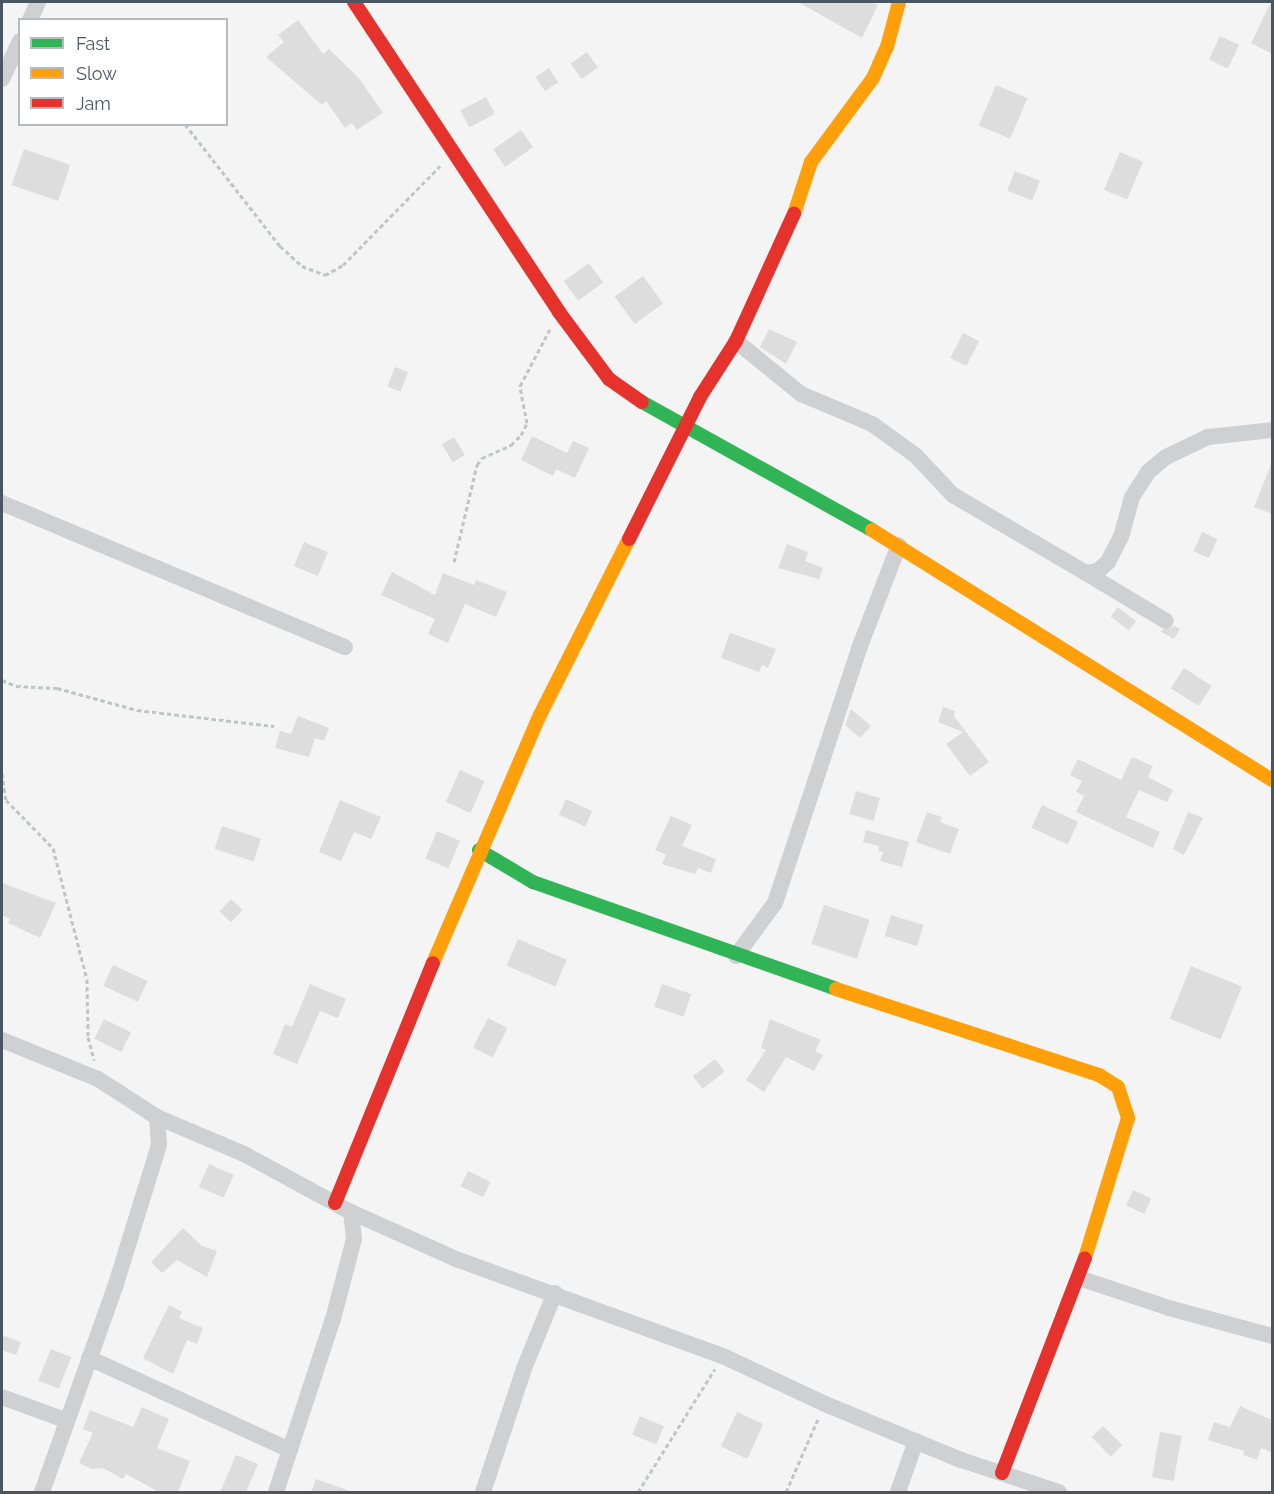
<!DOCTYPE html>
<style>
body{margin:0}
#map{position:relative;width:1274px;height:1494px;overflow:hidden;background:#f4f4f4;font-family:Raleway,sans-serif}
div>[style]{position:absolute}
.building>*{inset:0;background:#ddddde;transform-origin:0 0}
.path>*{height:3px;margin-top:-1.5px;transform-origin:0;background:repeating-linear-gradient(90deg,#bcc7c4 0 4.5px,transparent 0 7.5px)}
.street>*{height:16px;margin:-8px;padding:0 8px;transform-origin:8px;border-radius:8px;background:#ced0d2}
.fast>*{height:14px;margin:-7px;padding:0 7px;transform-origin:7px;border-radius:7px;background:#30b455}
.slow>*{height:14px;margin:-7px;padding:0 7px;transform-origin:7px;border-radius:7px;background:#ff9f0a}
.jam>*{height:14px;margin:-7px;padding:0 7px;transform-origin:7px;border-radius:7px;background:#e5322d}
span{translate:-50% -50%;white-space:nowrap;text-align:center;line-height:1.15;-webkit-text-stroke:4.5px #fff;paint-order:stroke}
.frame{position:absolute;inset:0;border:3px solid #4a5661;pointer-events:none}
.legend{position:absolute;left:18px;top:18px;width:210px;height:108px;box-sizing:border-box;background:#fff;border:2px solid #b7bbc0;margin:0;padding:8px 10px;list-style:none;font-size:18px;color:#4a5661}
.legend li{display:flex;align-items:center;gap:12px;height:30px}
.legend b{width:30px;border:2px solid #b7bbc0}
</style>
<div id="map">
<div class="building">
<div style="clip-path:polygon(798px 2px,870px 2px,878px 5px,862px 38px)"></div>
<div style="clip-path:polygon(1271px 2px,1272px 2px,1272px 54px,1251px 43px)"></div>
<div style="clip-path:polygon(298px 20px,323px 54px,329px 49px,358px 77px,383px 113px,357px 130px,352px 123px,345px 128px,326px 101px,322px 105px,266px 57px,284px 42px,278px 35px)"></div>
<div style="left:1220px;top:36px;width:21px;height:26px;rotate:25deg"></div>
<div style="left:587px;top:52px;width:19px;height:20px;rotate:55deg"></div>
<div style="left:549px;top:68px;width:17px;height:16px;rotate:57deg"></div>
<div style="left:996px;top:85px;width:34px;height:44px;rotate:23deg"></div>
<div style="left:486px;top:97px;width:19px;height:29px;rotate:62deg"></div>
<div style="left:521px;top:130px;width:21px;height:34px;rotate:55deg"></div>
<div style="left:24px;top:149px;width:49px;height:38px;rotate:19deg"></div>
<div style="left:1120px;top:152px;width:25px;height:41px;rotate:23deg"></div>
<div style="left:1015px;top:171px;width:27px;height:21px;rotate:22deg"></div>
<div style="left:589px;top:263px;width:24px;height:31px;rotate:54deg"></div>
<div style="left:643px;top:276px;width:34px;height:35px;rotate:54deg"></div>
<div style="clip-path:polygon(769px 329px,797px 342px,786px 364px,760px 347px)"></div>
<div style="left:963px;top:333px;width:18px;height:28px;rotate:27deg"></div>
<div style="left:395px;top:367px;width:14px;height:21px;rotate:21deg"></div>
<div style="clip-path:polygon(532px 436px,567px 453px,573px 441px,589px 448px,575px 478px,556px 469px,553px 476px,521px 460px)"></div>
<div style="left:454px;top:437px;width:21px;height:14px;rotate:59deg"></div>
<div style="clip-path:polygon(1272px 462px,1272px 514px,1254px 507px)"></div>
<div style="left:1202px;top:532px;width:17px;height:21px;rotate:24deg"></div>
<div style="left:304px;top:542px;width:26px;height:26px;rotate:23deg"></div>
<div style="clip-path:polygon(787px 544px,808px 552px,805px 561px,823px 568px,819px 579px,778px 568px)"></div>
<div style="clip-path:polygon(392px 572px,435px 595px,443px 573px,474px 585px,476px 580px,507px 592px,496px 617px,465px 604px,448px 643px,428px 634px,435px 619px,381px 595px)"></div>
<div style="left:1118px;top:607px;width:23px;height:12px;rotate:38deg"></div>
<div style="clip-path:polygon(1175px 626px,1180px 629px,1174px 639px,1160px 631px)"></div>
<div style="clip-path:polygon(730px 633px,776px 649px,768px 668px,762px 665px,759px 672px,721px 658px)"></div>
<div style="left:1184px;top:668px;width:33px;height:24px;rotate:33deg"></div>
<div style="clip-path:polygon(943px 707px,955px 711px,954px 716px,989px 762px,970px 776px,946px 744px,963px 732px,938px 722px)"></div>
<div style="clip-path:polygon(851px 709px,871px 726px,860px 738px,845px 725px)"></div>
<div style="clip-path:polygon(298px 716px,329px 728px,324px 741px,315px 738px,309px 757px,275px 748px,280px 731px,291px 734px)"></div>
<div style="clip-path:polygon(1132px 757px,1153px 766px,1148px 777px,1173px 790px,1167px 802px,1139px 790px,1126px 817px,1160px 832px,1153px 848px,1076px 812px,1084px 796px,1076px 792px,1082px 781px,1070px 775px,1078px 759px,1121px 780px)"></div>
<div style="left:460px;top:770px;width:27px;height:35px;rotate:24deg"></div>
<div style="left:856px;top:791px;width:25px;height:24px;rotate:16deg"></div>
<div style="left:566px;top:799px;width:29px;height:17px;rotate:25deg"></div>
<div style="clip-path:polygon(340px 800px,381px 817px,371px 839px,354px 832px,341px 861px,319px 852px)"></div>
<div style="left:1042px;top:805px;width:40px;height:25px;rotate:25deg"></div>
<div style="clip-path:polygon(927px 812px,942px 817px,940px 822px,959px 829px,950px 854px,916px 842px)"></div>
<div style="clip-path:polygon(1188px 812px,1203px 818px,1184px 855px,1173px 849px)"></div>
<div style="clip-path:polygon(671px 816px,692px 825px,682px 846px,716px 859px,711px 873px,698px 868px,695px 874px,662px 864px,666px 855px,655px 850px)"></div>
<div style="left:222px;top:826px;width:41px;height:24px;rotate:18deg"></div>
<div style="clip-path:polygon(866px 830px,909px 842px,902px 867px,880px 861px,883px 852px,878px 851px,879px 846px,863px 842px)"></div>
<div style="left:437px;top:831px;width:25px;height:30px;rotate:23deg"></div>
<div style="clip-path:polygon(2px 883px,56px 903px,40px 938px,8px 923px,10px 919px,2px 915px)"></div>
<div style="left:231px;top:899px;width:16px;height:17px;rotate:43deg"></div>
<div style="left:824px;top:905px;width:48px;height:41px;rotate:18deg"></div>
<div style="left:891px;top:915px;width:34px;height:22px;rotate:17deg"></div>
<div style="left:518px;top:939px;width:53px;height:29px;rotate:23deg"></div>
<div style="left:113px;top:965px;width:38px;height:23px;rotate:25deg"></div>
<div style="left:1191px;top:966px;width:55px;height:57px;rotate:22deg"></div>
<div style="clip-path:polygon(310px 984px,346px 999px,338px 1018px,320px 1011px,297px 1064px,273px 1054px,285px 1024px,292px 1027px)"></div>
<div style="left:662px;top:984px;width:31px;height:24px;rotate:19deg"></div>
<div style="left:488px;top:1018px;width:22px;height:33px;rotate:27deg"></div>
<div style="left:104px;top:1019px;width:30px;height:22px;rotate:26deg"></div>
<div style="clip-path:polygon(770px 1019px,821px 1040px,815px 1051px,823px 1055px,814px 1071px,786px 1057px,764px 1092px,746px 1080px,766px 1050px,761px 1048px)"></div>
<div style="left:715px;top:1059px;width:16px;height:28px;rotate:52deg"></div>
<div style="left:209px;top:1164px;width:27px;height:25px;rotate:24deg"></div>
<div style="left:468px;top:1171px;width:25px;height:17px;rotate:26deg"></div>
<div style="left:1133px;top:1190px;width:20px;height:17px;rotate:24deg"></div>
<div style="clip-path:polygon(183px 1228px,202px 1246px,217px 1251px,207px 1277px,177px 1260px,162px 1273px,151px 1262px)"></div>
<div style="clip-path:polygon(169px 1305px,182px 1312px,179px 1318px,203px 1328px,197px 1344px,187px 1340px,173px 1374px,143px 1358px)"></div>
<div style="clip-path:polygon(2px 1335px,21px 1342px,16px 1355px,2px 1350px)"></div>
<div style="left:51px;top:1349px;width:22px;height:34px;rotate:22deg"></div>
<div style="clip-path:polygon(1240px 1406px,1272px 1420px,1272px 1453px,1261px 1448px,1257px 1460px,1243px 1455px,1244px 1451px,1208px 1440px,1214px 1422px,1230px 1427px)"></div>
<div style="clip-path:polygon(142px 1407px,169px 1419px,157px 1448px,190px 1461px,178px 1492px,159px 1492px,126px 1474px,123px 1479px,103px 1468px,92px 1469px,79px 1463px,93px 1433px,83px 1429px,90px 1410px,133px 1427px)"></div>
<div style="left:737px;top:1412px;width:29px;height:38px;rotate:25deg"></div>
<div style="left:640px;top:1416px;width:26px;height:20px;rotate:23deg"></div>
<div style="left:1103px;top:1426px;width:27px;height:16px;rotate:45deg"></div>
<div style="left:1160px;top:1432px;width:22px;height:46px;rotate:10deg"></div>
<div style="clip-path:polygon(236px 1455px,258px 1464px,246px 1492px,220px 1492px)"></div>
<div style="clip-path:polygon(316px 1479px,350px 1491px,350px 1492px,311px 1492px)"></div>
</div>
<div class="path">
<div style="left:185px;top:124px;width:155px;rotate:52.1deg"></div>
<div style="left:280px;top:246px;width:30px;rotate:42deg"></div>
<div style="left:302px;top:266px;width:25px;rotate:21deg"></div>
<div style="left:325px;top:275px;width:21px;rotate:-29deg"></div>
<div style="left:343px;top:265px;width:139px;rotate:-45.6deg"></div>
<div style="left:454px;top:562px;width:100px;rotate:-76.7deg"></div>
<div style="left:477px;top:465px;width:9px;rotate:-54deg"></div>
<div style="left:482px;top:458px;width:32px;rotate:-24deg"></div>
<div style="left:511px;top:445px;width:14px;rotate:-45deg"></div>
<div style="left:521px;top:435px;width:13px;rotate:-63deg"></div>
<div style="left:527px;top:423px;width:38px;rotate:-101deg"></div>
<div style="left:520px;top:386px;width:64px;rotate:-62.2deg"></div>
<div style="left:2px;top:680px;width:15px;rotate:23deg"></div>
<div style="left:16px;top:686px;width:41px;rotate:2.8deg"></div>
<div style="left:57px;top:688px;width:83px;rotate:15.4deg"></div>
<div style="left:137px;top:710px;width:138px;rotate:6.7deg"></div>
<div style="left:2px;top:773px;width:27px;rotate:82deg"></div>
<div style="left:6px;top:800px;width:67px;rotate:45.6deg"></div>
<div style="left:53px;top:848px;width:135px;rotate:75.5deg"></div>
<div style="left:87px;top:979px;width:58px;rotate:89deg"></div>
<div style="left:88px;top:1037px;width:24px;rotate:75deg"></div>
<div style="left:638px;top:1492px;width:145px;rotate:-58deg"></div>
<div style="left:786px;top:1492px;width:82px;rotate:-66.3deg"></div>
</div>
<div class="street">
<div style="left:30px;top:20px;width:20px;rotate:-66deg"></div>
<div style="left:2px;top:79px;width:42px;rotate:-64.7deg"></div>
<div style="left:736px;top:341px;width:84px;rotate:39.2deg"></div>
<div style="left:801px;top:394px;width:77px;rotate:22.9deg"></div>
<div style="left:872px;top:424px;width:53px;rotate:35.8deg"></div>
<div style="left:915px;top:455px;width:55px;rotate:46.5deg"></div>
<div style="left:953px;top:495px;width:154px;rotate:30.4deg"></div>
<div style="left:1086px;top:573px;width:12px;rotate:-9deg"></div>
<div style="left:1098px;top:571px;width:13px;rotate:-42deg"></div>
<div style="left:1108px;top:562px;width:28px;rotate:-63deg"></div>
<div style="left:1121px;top:537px;width:41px;rotate:-74.6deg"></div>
<div style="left:1132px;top:497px;width:30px;rotate:-57deg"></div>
<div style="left:1148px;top:472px;width:23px;rotate:-40deg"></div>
<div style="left:1166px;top:457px;width:47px;rotate:-25.5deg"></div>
<div style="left:1208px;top:437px;width:64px;rotate:-6.2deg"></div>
<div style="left:2px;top:503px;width:372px;rotate:22.8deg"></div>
<div style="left:1086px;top:573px;width:93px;rotate:31deg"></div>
<div style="left:736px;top:956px;width:66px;rotate:-53.7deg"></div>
<div style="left:775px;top:903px;width:271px;rotate:-71.7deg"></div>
<div style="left:860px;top:646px;width:108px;rotate:-68.9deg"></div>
<div style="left:2px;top:1040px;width:104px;rotate:22.1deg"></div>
<div style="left:98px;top:1079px;width:70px;rotate:32.8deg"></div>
<div style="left:157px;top:1117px;width:28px;rotate:86deg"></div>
<div style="left:159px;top:1145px;width:149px;rotate:107.2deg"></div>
<div style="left:115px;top:1287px;width:218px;rotate:109.6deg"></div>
<div style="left:157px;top:1117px;width:95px;rotate:23deg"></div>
<div style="left:244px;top:1154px;width:122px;rotate:28.5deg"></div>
<div style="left:351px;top:1212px;width:115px;rotate:24.1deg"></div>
<div style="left:456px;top:1259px;width:284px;rotate:20deg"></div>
<div style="left:723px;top:1356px;width:113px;rotate:25.2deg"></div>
<div style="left:825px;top:1404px;width:147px;rotate:22.4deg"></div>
<div style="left:961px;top:1460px;width:103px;rotate:18.1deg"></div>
<div style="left:1079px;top:1278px;width:95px;rotate:18.4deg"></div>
<div style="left:1169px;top:1308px;width:107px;rotate:15.2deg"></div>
<div style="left:89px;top:1358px;width:221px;rotate:24.6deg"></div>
<div style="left:2px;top:1397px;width:67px;rotate:20.1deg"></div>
<div style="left:276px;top:1492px;width:182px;rotate:-71.8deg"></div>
<div style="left:333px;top:1319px;width:83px;rotate:-75.3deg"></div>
<div style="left:354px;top:1239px;width:27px;rotate:-96deg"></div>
<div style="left:483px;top:1492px;width:133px;rotate:-71.6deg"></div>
<div style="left:525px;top:1366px;width:79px;rotate:-67.7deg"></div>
<div style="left:898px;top:1492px;width:54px;rotate:-70.6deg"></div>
</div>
<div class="fast">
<div style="left:642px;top:402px;width:263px;rotate:29.1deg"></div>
<div style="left:479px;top:850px;width:63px;rotate:30.7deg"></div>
<div style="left:533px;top:882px;width:321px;rotate:19.4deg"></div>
</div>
<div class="slow">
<div style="left:794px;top:214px;width:55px;rotate:-71.9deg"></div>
<div style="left:811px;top:162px;width:104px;rotate:-53.6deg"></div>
<div style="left:873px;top:78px;width:34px;rotate:-66deg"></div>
<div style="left:887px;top:47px;width:47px;rotate:-75.1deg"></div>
<div style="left:872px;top:530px;width:472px;rotate:32deg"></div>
<div style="left:433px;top:963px;width:270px;rotate:-66.7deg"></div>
<div style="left:540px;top:715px;width:197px;rotate:-63.2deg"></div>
<div style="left:836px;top:989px;width:277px;rotate:18.1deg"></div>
<div style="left:1099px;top:1075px;width:22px;rotate:32deg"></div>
<div style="left:1118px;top:1087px;width:33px;rotate:72deg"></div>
<div style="left:1128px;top:1118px;width:146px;rotate:107.1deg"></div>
</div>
<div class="jam">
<div style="left:354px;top:2px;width:372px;rotate:56.5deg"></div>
<div style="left:559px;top:312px;width:84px;rotate:53.3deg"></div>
<div style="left:609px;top:379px;width:40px;rotate:34.9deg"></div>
<div style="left:629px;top:539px;width:159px;rotate:-63.4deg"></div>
<div style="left:700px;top:397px;width:67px;rotate:-57.3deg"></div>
<div style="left:736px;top:341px;width:140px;rotate:-65.5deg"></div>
<div style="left:335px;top:1203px;width:259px;rotate:-67.8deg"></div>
<div style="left:1002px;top:1473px;width:230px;rotate:-68.9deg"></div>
</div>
<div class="frame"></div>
<ul class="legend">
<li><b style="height:8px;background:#30b455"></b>Fast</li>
<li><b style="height:8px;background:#ff9f0a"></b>Slow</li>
<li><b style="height:8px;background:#e5322d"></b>Jam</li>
</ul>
</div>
